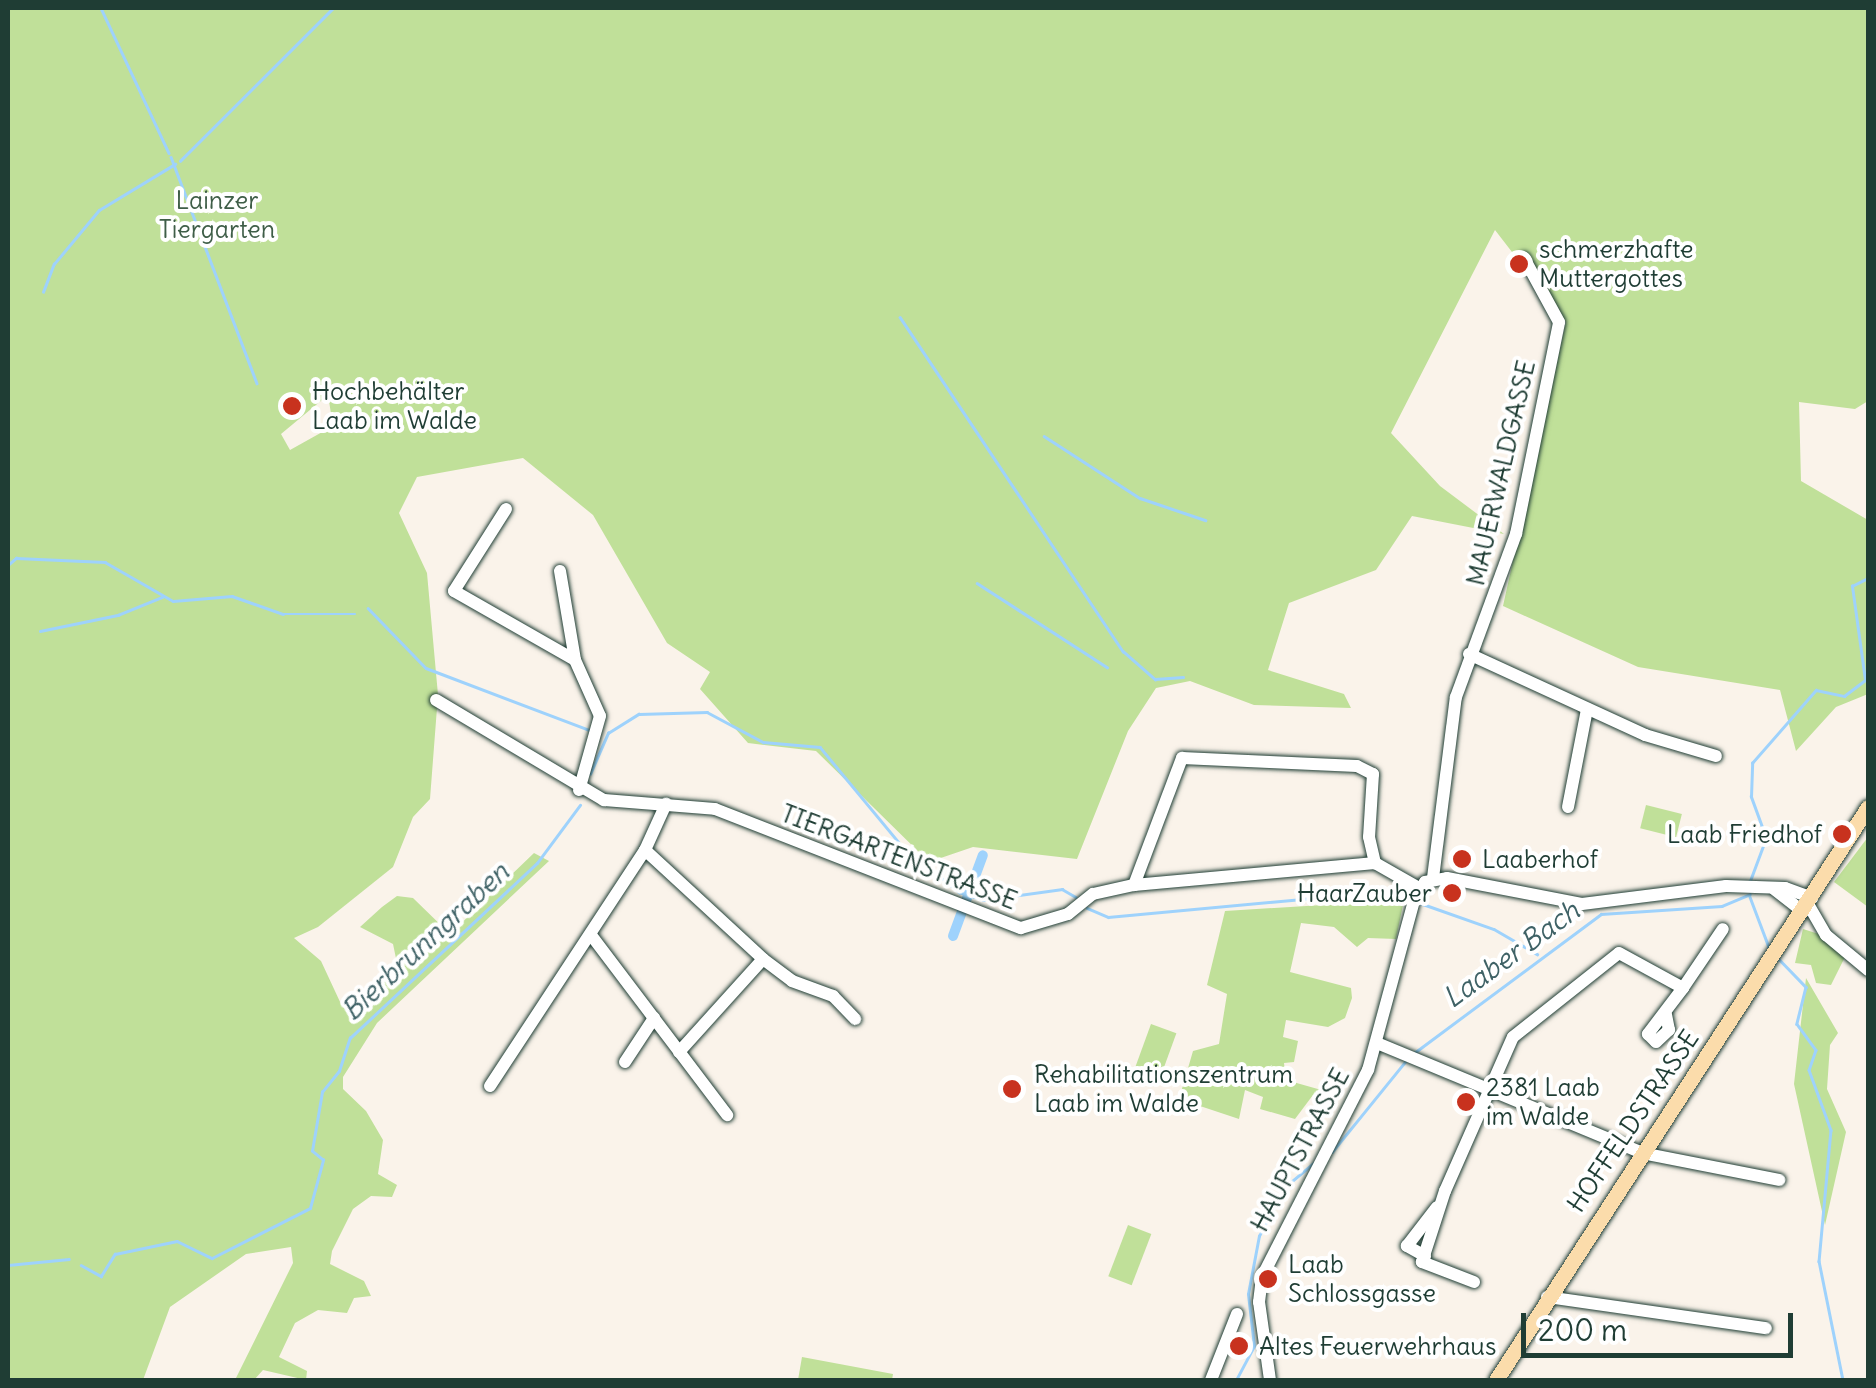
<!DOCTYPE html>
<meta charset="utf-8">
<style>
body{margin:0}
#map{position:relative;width:1876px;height:1388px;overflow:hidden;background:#faf3ea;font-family:Delius,sans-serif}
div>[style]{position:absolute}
.green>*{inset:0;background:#c0e099;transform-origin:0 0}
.stream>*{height:2.5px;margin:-1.25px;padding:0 1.25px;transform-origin:1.25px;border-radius:1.25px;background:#9ed2fc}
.canal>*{height:10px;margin:-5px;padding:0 5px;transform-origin:5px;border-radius:5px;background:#9ed2fc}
.roads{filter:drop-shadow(0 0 2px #1f3d34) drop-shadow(0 0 2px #1f3d34)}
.minor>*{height:12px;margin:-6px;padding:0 6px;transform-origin:6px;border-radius:6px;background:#fff}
.major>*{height:15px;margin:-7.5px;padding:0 7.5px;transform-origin:7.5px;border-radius:7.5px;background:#fbdcab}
.dots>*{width:28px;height:28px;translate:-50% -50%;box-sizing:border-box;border:5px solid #fff;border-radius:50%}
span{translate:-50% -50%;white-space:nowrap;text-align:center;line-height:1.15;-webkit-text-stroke:8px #fff;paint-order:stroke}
.park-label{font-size:25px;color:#3f5e48}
.poi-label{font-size:25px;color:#1f3d34}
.left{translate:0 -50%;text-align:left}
.right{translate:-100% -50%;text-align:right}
.street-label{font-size:25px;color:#1f3d34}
.water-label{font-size:28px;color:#3f6266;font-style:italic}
.frame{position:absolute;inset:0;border:10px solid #1f3d34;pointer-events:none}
.scale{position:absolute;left:1521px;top:1313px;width:272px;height:45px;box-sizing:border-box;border:5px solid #1f3d34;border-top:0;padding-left:12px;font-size:30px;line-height:35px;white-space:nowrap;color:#1f3d34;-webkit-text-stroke:8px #fff;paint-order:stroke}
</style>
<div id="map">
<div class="green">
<div style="clip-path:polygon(evenodd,8px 8px,1868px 8px,1868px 401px,1855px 409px,1799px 402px,1801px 481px,1868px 520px,1868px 694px,1836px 707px,1796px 751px,1780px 690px,1638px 667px,1503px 606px,1566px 322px,1495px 230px,1391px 433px,1440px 486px,1504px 534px,1412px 516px,1376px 570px,1289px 603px,1268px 670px,1344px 694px,1351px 708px,1254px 705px,1190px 681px,1156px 688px,1128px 731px,1077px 859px,973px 847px,929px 862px,816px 751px,748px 743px,700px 689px,710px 672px,667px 643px,593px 515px,523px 458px,417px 477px,399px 513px,427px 573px,438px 695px,430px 799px,413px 817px,393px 867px,318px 927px,294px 938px,321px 961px,341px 1004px,355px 1001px,398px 968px,393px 944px,360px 927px,382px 907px,397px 896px,413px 898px,450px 934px,534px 853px,549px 861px,377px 1023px,343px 1077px,343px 1089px,366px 1111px,383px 1140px,378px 1174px,397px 1185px,392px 1197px,371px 1196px,353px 1209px,332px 1251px,330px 1264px,364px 1281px,371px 1296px,354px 1298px,347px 1313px,318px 1310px,295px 1323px,279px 1357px,307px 1371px,306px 1380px,263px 1370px,254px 1380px,235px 1380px,293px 1263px,291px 1247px,246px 1254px,170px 1307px,143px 1380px,8px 1380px,8px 8px,328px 395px,333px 426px,290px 450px,281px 434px,328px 395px)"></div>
<div style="left:1646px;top:805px;width:37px;height:24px;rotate:14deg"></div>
<div style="clip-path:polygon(1868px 837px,1868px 907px,1834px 882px)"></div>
<div style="clip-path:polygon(1404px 900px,1396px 939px,1368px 938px,1357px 947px,1334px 927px,1301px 923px,1290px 972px,1351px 988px,1352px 998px,1345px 1018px,1328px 1027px,1286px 1020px,1283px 1037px,1298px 1041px,1294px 1062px,1284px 1063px,1286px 1080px,1339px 1095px,1335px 1107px,1313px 1095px,1295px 1119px,1260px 1109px,1263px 1097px,1245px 1090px,1239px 1119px,1179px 1099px,1193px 1051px,1219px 1044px,1227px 994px,1207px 985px,1225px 911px)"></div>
<div style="clip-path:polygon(1803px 929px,1822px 935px,1845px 957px,1831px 985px,1816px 983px,1811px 965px,1795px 963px)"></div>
<div style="clip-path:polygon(1806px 978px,1838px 1033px,1830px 1045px,1827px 1089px,1846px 1132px,1825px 1225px,1794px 1084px)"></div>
<div style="left:1151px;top:1024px;width:27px;height:54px;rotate:20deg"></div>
<div style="left:1128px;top:1225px;width:25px;height:55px;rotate:21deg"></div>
<div style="clip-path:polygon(802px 1357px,893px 1374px,892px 1380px,798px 1380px)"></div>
</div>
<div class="stream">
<div style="left:101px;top:8px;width:160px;rotate:64.9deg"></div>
<div style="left:171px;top:157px;width:242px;rotate:69.2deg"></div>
<div style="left:180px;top:161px;width:216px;rotate:-45deg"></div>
<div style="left:43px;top:292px;width:30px;rotate:-69deg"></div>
<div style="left:54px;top:264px;width:70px;rotate:-50.2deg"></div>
<div style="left:99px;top:210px;width:89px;rotate:-31.2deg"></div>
<div style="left:900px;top:317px;width:402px;rotate:56.3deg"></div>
<div style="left:1123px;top:651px;width:43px;rotate:41.2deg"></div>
<div style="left:1155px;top:679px;width:28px;rotate:-4deg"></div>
<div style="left:1044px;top:436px;width:114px;rotate:32.9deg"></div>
<div style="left:1140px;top:498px;width:69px;rotate:18.7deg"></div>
<div style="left:8px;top:565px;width:11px;rotate:-41deg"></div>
<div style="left:16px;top:558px;width:89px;rotate:2.6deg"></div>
<div style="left:105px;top:562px;width:78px;rotate:29.8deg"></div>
<div style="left:173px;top:601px;width:59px;rotate:-4.8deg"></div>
<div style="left:232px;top:596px;width:54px;rotate:19.4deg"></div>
<div style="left:283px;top:614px;width:72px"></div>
<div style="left:977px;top:583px;width:155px;rotate:32.9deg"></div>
<div style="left:368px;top:608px;width:83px;rotate:46deg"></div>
<div style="left:426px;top:668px;width:174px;rotate:20.8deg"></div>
<div style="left:40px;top:631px;width:80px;rotate:-11.6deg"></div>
<div style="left:118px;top:615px;width:48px;rotate:-22.2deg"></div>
<div style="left:590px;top:774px;width:45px;rotate:-66.3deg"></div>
<div style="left:608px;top:733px;width:36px;rotate:-32deg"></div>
<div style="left:639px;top:714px;width:68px;rotate:-1.7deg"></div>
<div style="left:707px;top:712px;width:64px;rotate:28.2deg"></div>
<div style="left:763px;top:742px;width:57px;rotate:5deg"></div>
<div style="left:820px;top:747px;width:127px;rotate:50.4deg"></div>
<div style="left:901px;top:845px;width:75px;rotate:39deg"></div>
<div style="left:959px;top:892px;width:25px;rotate:18deg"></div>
<div style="left:983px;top:900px;width:80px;rotate:-7.9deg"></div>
<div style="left:1062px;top:889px;width:16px;rotate:30deg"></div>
<div style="left:1750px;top:881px;width:46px;rotate:-69.6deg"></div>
<div style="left:1766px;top:838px;width:44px;rotate:-110.1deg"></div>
<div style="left:1751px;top:797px;width:34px;rotate:-88deg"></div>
<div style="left:1752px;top:763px;width:97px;rotate:-48.8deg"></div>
<div style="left:1816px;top:690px;width:29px;rotate:12deg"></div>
<div style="left:1844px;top:696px;width:26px;rotate:-37deg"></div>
<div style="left:1865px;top:680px;width:95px;rotate:-97.9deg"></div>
<div style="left:1852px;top:586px;width:18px;rotate:-27deg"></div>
<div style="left:1750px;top:897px;width:57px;rotate:69.3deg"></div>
<div style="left:1420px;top:903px;width:78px;rotate:19.4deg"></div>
<div style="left:1494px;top:929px;width:50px;rotate:30.2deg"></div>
<div style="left:1087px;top:908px;width:23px;rotate:23deg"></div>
<div style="left:1108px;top:917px;width:206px;rotate:-5.3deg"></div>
<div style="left:1313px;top:898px;width:94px;rotate:0.6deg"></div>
<div style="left:1779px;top:959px;width:39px;rotate:46deg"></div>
<div style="left:1806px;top:987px;width:38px;rotate:104deg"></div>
<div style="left:1797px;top:1024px;width:32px;rotate:54deg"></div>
<div style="left:1816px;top:1050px;width:21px;rotate:109deg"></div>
<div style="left:1809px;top:1070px;width:64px;rotate:69.9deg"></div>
<div style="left:1831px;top:1130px;width:132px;rotate:95.2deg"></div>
<div style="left:1819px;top:1261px;width:121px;rotate:78.6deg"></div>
<div style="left:1414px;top:1053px;width:233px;rotate:-36.6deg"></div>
<div style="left:1601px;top:914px;width:121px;rotate:-3.8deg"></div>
<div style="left:1722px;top:906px;width:30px;rotate:-23deg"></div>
<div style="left:1332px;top:1152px;width:116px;rotate:-51deg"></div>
<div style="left:8px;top:1265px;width:61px;rotate:-5.6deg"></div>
<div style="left:81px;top:1265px;width:23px;rotate:29deg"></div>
<div style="left:101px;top:1276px;width:26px;rotate:-58deg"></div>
<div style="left:115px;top:1254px;width:63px;rotate:-11.8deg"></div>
<div style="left:177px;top:1241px;width:39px;rotate:26deg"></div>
<div style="left:212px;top:1258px;width:110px;rotate:-27deg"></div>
<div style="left:310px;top:1208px;width:50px;rotate:-74.8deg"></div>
<div style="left:323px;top:1160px;width:14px;rotate:-141deg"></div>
<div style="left:312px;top:1151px;width:60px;rotate:-80.4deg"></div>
<div style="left:322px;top:1092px;width:27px;rotate:-51deg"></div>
<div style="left:339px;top:1071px;width:35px;rotate:-72deg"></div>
<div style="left:350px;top:1038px;width:256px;rotate:-43.1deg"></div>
<div style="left:537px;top:863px;width:72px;rotate:-53.4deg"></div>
<div style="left:1236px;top:1380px;width:38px;rotate:-62deg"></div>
<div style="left:1254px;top:1346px;width:52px;rotate:-96.6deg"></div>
<div style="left:1248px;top:1294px;width:59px;rotate:-79.3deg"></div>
<div style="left:1259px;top:1236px;width:55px;rotate:-62deg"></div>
<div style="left:1285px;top:1187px;width:40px;rotate:-40deg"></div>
</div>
<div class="canal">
<div style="left:953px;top:936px;width:86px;rotate:-69.7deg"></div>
</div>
<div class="roads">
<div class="minor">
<div style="left:506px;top:509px;width:97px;rotate:122.4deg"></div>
<div style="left:454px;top:591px;width:139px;rotate:29.7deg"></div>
<div style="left:560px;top:571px;width:90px;rotate:80.4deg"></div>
<div style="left:575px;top:660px;width:61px;rotate:65.9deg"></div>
<div style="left:600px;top:716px;width:77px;rotate:105.8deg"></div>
<div style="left:1469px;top:654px;width:194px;rotate:24.7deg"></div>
<div style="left:1645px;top:735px;width:74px;rotate:16.5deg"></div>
<div style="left:436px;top:700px;width:196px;rotate:30.8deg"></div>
<div style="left:604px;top:800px;width:111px;rotate:4.6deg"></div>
<div style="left:715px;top:809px;width:328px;rotate:21.3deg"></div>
<div style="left:1021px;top:928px;width:49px;rotate:-16.6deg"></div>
<div style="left:1068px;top:914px;width:32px;rotate:-39deg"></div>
<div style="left:1093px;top:894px;width:42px;rotate:-12.4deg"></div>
<div style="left:1134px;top:885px;width:242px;rotate:-5.2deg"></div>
<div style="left:1375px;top:863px;width:51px;rotate:29.6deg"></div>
<div style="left:1568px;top:807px;width:100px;rotate:-79deg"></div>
<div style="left:645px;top:850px;width:161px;rotate:42.7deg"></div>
<div style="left:763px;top:959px;width:36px;rotate:37deg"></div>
<div style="left:792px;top:981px;width:44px;rotate:20.1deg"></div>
<div style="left:833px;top:996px;width:32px;rotate:46deg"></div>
<div style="left:1433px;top:878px;width:182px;rotate:-82.8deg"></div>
<div style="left:1456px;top:697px;width:174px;rotate:-69.8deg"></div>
<div style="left:1516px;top:534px;width:216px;rotate:-78.5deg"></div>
<div style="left:1559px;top:322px;width:73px;rotate:-118.7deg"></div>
<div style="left:1134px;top:885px;width:136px;rotate:-69.3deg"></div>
<div style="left:1182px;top:758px;width:175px;rotate:2.6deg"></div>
<div style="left:1357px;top:766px;width:18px;rotate:27deg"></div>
<div style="left:1373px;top:774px;width:63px;rotate:93.6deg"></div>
<div style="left:1369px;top:837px;width:27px;rotate:77deg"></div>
<div style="left:1774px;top:889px;width:37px;rotate:38deg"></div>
<div style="left:1808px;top:904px;width:36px;rotate:60deg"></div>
<div style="left:1826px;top:935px;width:55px;rotate:39.8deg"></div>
<div style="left:591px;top:935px;width:226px;rotate:52.9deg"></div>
<div style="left:1683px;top:988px;width:71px;rotate:-55.9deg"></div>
<div style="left:1377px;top:1043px;width:287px;rotate:22.5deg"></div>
<div style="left:1642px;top:1153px;width:140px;rotate:11.1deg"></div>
<div style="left:679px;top:1052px;width:125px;rotate:-47.9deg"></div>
<div style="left:625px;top:1062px;width:53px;rotate:-56.6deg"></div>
<div style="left:490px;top:1086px;width:282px;rotate:-56.7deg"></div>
<div style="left:645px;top:850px;width:51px;rotate:-65.5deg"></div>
<div style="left:1425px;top:1256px;width:21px;rotate:-151deg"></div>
<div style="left:1407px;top:1246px;width:49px;rotate:-52.4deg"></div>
<div style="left:1474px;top:1282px;width:56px;rotate:-159deg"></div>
<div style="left:1422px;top:1262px;width:75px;rotate:-72.1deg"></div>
<div style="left:1445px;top:1191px;width:168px;rotate:-66.2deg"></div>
<div style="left:1513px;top:1037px;width:135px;rotate:-38.4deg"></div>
<div style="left:1619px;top:953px;width:73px;rotate:28.7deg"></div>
<div style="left:1683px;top:988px;width:58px;rotate:127.3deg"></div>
<div style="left:1648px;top:1034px;width:11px;rotate:45deg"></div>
<div style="left:1656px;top:1042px;width:18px;rotate:-43deg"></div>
<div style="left:1669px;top:1030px;width:16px;rotate:-101deg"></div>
<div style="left:1547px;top:1297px;width:221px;rotate:8.1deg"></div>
<div style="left:1211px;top:1380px;width:71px;rotate:-68.5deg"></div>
<div style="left:1270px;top:1380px;width:79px;rotate:-98deg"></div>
<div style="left:1259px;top:1302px;width:25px;rotate:-83deg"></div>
<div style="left:1262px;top:1277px;width:233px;rotate:-62.9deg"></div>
<div style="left:1368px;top:1070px;width:179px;rotate:-74.8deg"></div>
<div style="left:1415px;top:897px;width:18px;rotate:-56deg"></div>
<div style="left:1425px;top:882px;width:22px;rotate:-10deg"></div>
<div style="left:1447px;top:878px;width:137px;rotate:10.9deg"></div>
<div style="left:1582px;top:904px;width:145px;rotate:-7.1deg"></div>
<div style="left:1726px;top:886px;width:59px;rotate:1.9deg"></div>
<div style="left:1785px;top:888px;width:29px;rotate:20deg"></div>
</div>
<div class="major">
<div style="left:1496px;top:1380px;width:683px;rotate:-57.01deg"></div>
</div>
</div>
<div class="dots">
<div style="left:1519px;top:264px;background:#c8321e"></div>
<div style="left:292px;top:406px;background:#c8321e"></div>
<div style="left:1842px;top:834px;background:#c8321e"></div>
<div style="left:1462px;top:859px;background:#c8321e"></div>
<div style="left:1452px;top:893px;background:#c8321e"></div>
<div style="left:1012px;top:1089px;background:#c8321e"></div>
<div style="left:1466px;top:1102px;background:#c8321e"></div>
<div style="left:1268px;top:1279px;background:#c8321e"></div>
<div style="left:1239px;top:1346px;background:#c8321e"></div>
</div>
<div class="park-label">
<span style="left:217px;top:215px">Lainzer<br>Tiergarten</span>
</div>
<div class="poi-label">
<span class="left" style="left:1539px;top:264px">schmerzhafte<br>Muttergottes</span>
<span class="left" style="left:312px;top:406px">Hochbehälter<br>Laab im Walde</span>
<span class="right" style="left:1822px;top:834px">Laab Friedhof</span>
<span class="left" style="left:1482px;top:859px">Laaberhof</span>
<span class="right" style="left:1432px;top:893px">HaarZauber</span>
<span class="left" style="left:1034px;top:1089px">Rehabilitationszentrum<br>Laab im Walde</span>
<span class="left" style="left:1486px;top:1102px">2381 Laab<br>im Walde</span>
<span class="left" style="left:1288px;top:1279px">Laab<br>Schlossgasse</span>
<span class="left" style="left:1259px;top:1346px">Altes Feuerwehrhaus</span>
</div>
<div class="street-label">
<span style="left:1501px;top:473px;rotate:-77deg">MAUERWALDGASSE</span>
<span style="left:899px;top:857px;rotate:21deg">TIERGARTENSTRASSE</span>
<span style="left:1633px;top:1121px;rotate:-56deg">HOFFELDSTRASSE</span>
<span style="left:1300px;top:1150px;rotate:-62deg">HAUPTSTRASSE</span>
</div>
<div class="water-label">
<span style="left:425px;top:941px;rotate:-43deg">Bierbrunngraben</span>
<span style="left:1511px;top:954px;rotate:-36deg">Laaber Bach</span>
</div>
<div class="frame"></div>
<div class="scale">200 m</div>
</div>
